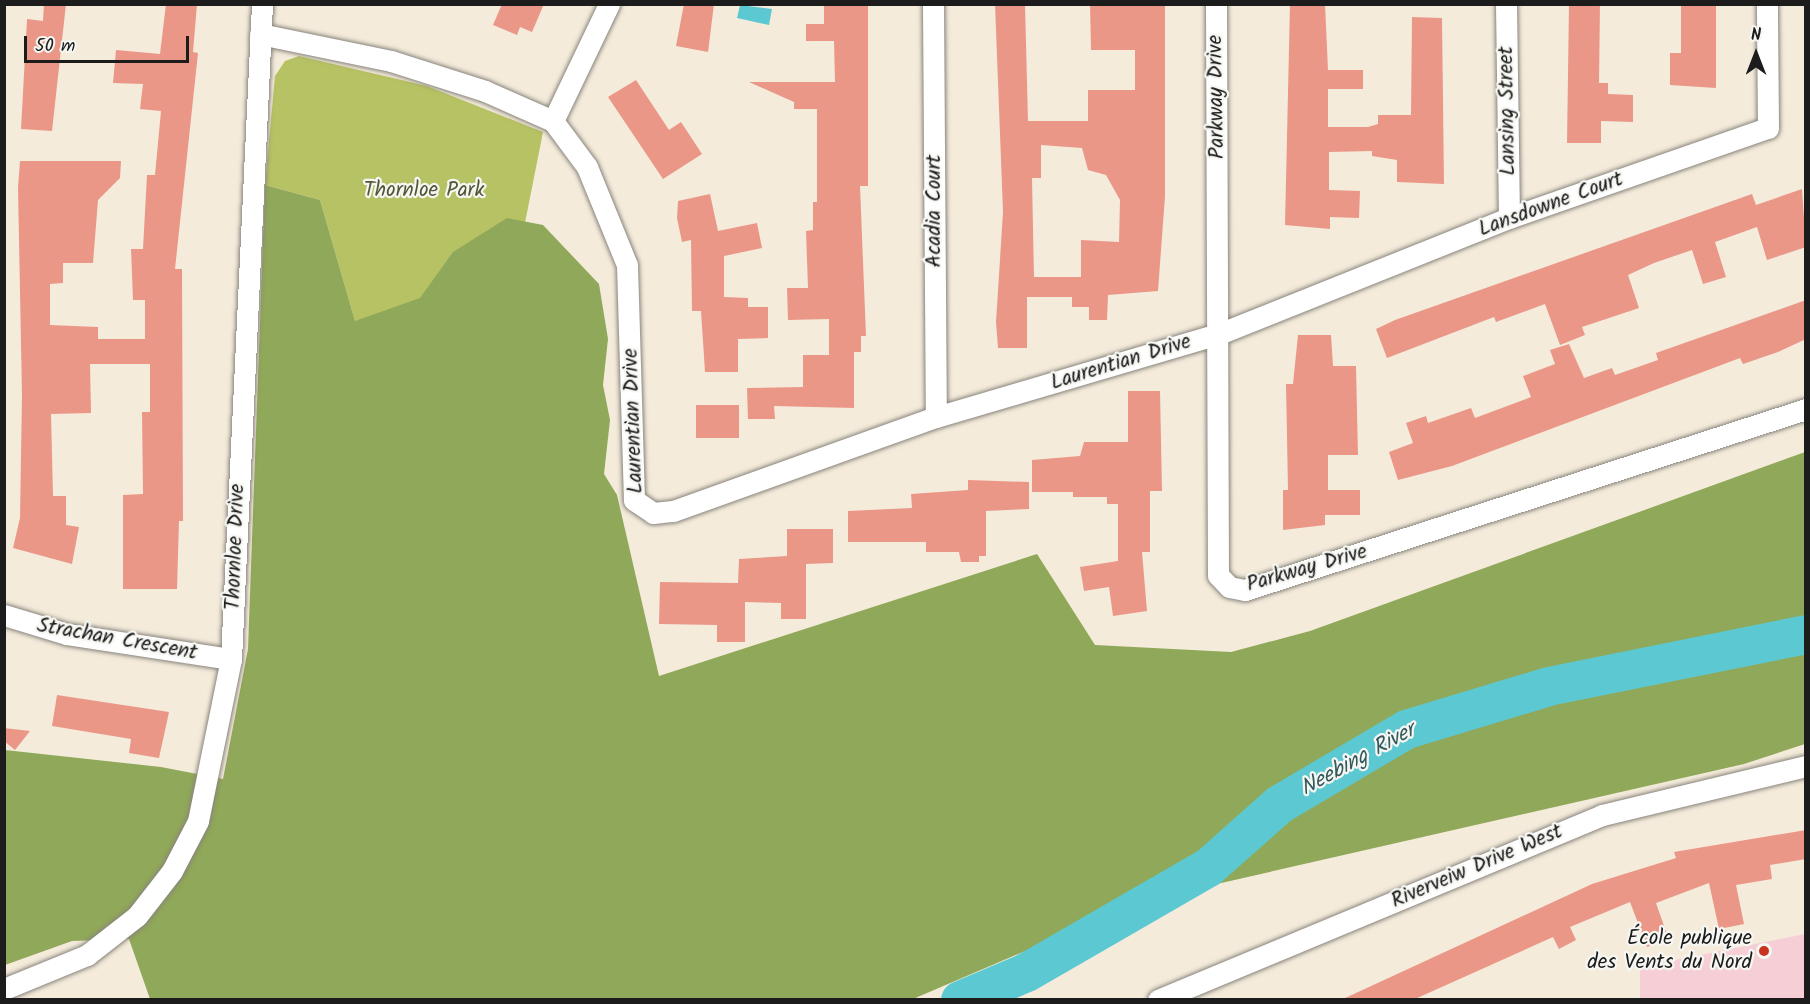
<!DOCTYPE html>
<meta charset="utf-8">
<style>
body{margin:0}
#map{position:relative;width:1810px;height:1004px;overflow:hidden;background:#f4ebdb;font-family:Kalam,sans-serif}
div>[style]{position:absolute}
.built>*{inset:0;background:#f6cfd6}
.green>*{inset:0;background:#b6c263}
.forest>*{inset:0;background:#90a859}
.water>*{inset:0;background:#5cc9d2}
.river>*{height:39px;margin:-19.5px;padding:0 19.5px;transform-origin:19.5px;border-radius:19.5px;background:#5cc9d2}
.building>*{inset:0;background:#eb9788;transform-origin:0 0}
.roads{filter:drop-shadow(0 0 2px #88847c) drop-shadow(0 0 2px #88847c)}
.minor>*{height:21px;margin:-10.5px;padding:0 10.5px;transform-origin:10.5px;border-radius:10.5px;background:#fff}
.dots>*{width:16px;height:16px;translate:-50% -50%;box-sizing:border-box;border:3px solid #f6f6f2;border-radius:50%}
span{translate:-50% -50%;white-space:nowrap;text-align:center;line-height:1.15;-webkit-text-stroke:4.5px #f6f6f2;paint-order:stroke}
.street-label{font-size:21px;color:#1c1c1c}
.park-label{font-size:21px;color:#525635}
.poi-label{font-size:21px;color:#1c1c1c}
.right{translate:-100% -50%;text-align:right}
.water-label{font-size:22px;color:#32595c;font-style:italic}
.frame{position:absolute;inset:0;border:6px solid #1c1c1c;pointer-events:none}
.north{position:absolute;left:1726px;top:24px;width:60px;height:60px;-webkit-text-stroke:4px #f6f6f2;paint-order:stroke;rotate:0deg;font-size:16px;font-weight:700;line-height:24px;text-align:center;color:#1c1c1c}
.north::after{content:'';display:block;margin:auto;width:21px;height:27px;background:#1c1c1c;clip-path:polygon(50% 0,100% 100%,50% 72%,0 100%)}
.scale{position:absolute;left:24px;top:36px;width:165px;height:27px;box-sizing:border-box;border:3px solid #1c1c1c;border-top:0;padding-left:8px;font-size:18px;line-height:21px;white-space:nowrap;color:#1c1c1c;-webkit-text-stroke:4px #f6f6f2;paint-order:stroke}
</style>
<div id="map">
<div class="built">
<div style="clip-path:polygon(1805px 934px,1805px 999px,1640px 999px,1640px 967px)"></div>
</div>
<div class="green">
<div style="clip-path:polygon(299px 56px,427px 86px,543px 132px,522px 238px,442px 312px,355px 321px,320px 200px,265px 185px,275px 76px,285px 61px)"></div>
</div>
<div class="forest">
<div style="clip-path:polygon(265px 185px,320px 200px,355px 321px,420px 298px,453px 252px,507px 218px,543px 225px,599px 284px,608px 339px,603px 385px,610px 420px,604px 474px,617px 495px,659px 676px,1037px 554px,1095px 645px,1231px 652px,1310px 631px,1805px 452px,1805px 744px,1744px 764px,1142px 901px,913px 999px,150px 999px,129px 939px,72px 941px,5px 965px,5px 750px,161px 767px,223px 779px,248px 649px)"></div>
</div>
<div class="water">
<div style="clip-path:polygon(740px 5px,772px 9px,769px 25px,737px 18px)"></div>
</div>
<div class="river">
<div style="left:960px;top:1000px;width:72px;rotate:-23deg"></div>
<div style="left:1026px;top:972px;width:210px;rotate:-30deg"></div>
<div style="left:1208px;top:867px;width:95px;rotate:-41.6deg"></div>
<div style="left:1279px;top:804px;width:147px;rotate:-30.6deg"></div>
<div style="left:1406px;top:729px;width:148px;rotate:-16.8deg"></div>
<div style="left:1548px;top:686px;width:263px;rotate:-11.4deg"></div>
</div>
<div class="building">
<div style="clip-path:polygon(44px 4px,66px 4px,52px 131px,21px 129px,27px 19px,43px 21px)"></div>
<div style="clip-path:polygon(166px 4px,197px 4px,193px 52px,198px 53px,175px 269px,182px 269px,183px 521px,179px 521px,177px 589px,123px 589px,123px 495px,143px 494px,142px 412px,150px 412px,150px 364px,90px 364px,91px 413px,51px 414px,53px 496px,66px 496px,66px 525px,79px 527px,72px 564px,13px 548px,20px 518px,22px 395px,18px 188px,20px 161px,121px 161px,120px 178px,98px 200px,93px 263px,63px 263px,63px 283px,50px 284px,50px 325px,98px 327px,98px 339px,145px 339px,145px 300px,133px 300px,131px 249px,143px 249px,147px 175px,155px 175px,161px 111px,140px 109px,143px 84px,113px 83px,116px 50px,160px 54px)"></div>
<div style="clip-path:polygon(502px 4px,544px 4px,532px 32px,520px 27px,517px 35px,493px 25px)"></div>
<div style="clip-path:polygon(684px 4px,714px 4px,708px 52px,676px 46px)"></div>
<div style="clip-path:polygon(824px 4px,868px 4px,868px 186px,860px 186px,866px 336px,861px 336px,861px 352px,854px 352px,854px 408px,774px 406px,775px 419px,748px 419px,747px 388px,803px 387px,803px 355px,829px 355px,829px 319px,788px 320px,787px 288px,808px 288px,806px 231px,813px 230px,813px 202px,817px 202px,817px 109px,794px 109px,794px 102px,749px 82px,835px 82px,834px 41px,806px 41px,806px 24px,824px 24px)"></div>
<div style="clip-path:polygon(evenodd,995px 4px,1025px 4px,1028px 121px,1088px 121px,1088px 90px,1135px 90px,1135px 50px,1091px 50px,1090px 4px,1165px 4px,1165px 196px,1158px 291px,1108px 295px,1107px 320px,1089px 320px,1089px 307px,1072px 307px,1072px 297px,1027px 297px,1027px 348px,998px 348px,996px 322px,1003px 212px,995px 4px,1041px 145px,1082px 148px,1088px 170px,1106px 175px,1120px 200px,1119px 242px,1081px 240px,1081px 277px,1034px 277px,1032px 178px,1041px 178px,1041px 145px)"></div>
<div style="clip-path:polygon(1290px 4px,1325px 4px,1328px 70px,1363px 70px,1363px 89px,1328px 89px,1328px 127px,1368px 127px,1378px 124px,1378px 115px,1411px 115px,1412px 17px,1442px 18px,1444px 184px,1397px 182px,1397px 160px,1372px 156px,1372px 151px,1329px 152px,1329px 190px,1360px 191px,1359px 218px,1330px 217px,1330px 229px,1285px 225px)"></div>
<div style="clip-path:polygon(1569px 4px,1600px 4px,1599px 83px,1608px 83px,1608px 94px,1633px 95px,1633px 122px,1601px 121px,1601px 143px,1567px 143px)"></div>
<div style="clip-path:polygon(1681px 4px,1716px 4px,1716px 88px,1670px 85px,1670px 53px,1681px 53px)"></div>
<div style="clip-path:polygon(636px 80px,669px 130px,681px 122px,702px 154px,663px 179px,608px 97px)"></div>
<div style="clip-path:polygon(1802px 189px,1806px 247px,1767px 260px,1757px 227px,1715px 242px,1726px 277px,1703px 284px,1692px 250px,1654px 263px,1628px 275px,1639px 308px,1582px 327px,1585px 335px,1560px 345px,1545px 304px,1496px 322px,1494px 317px,1387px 358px,1376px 329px,1395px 320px,1752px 194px,1756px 205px)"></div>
<div style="clip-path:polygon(710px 194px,718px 231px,757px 223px,762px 248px,724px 256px,724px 297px,748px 298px,748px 307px,768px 307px,768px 338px,738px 339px,738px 372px,705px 372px,701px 311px,692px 311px,691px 240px,682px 242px,677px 218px,678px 201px)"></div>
<div style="clip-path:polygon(1806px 300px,1806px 339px,1778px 352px,1743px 364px,1740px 358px,1452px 466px,1398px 480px,1389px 452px,1413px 443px,1406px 423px,1426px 416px,1428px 423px,1471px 408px,1475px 418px,1531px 397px,1523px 376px,1555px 364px,1550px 350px,1569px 344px,1584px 378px,1612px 368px,1615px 375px,1658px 360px,1656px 353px)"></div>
<div style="clip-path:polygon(1298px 335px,1331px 335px,1333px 366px,1356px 366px,1358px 455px,1328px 455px,1328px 490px,1360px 490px,1360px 515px,1325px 515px,1325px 525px,1283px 530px,1283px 490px,1288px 490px,1286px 384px,1293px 384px)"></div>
<div style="clip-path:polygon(1128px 391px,1160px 391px,1162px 491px,1150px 491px,1150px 552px,1142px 552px,1147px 611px,1113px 616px,1109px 587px,1084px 591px,1080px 567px,1118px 561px,1118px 504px,1107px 504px,1107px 497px,1073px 497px,1073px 492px,1032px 492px,1032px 460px,1080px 456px,1084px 442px,1128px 442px)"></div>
<div style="left:739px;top:405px;width:33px;height:43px;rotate:90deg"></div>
<div style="clip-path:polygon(968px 480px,1029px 482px,1029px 509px,986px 511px,986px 556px,979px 556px,979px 562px,961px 562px,959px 552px,926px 552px,926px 542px,848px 542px,848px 511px,912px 508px,911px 494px,968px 490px)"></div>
<div style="clip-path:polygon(787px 529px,833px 529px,833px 563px,806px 564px,806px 619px,781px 619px,781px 603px,745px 602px,745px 642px,717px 642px,717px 625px,659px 624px,660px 582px,738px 583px,739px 559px,787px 556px)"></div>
<div style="clip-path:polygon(57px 695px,169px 712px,159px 758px,129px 753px,131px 739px,52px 726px)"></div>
<div style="clip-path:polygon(4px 728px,30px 731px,15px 750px,4px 741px)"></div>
<div style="clip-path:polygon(1806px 830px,1806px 859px,1770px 865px,1772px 879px,1736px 885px,1744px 924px,1719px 929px,1709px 883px,1656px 903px,1669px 940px,1647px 947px,1630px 902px,1570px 927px,1576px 940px,1559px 949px,1553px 937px,1415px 999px,1343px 999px,1592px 884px,1676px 858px,1674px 852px)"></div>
</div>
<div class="roads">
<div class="minor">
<div style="left:933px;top:4px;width:413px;rotate:89.6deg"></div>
<div style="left:1216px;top:4px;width:571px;rotate:89.8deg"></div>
<div style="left:1218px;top:575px;width:16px;rotate:47deg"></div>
<div style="left:1229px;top:587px;width:16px;rotate:11deg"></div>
<div style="left:1245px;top:590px;width:589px;rotate:-17.88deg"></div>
<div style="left:1506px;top:4px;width:214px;rotate:89.2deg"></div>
<div style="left:260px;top:34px;width:134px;rotate:11.6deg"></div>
<div style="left:391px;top:61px;width:99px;rotate:17.7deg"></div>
<div style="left:485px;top:91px;width:74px;rotate:23.8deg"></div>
<div style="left:553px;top:121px;width:57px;rotate:53.5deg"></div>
<div style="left:587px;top:167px;width:106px;rotate:67.8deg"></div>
<div style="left:627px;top:265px;width:235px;rotate:88.3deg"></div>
<div style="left:634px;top:500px;width:23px;rotate:34deg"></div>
<div style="left:653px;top:513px;width:20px;rotate:-6deg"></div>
<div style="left:673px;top:511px;width:279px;rotate:-19.7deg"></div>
<div style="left:936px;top:417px;width:297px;rotate:-16.4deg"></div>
<div style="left:1221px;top:333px;width:310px;rotate:-21.8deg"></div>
<div style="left:1509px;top:218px;width:274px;rotate:-19.2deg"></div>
<div style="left:1768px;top:128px;width:124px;rotate:-90.5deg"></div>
<div style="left:553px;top:121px;width:130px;rotate:-64.4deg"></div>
<div style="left:4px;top:615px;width:66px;rotate:16.8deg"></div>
<div style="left:67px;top:634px;width:166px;rotate:8.7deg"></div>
<div style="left:4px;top:989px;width:90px;rotate:-22.3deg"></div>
<div style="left:87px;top:955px;width:63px;rotate:-38deg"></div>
<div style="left:137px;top:916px;width:57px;rotate:-52.1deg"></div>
<div style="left:172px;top:871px;width:56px;rotate:-62.5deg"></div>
<div style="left:198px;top:821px;width:165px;rotate:-78.5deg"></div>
<div style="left:231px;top:659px;width:656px;rotate:-87.29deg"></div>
<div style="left:1158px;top:1000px;width:481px;rotate:-22.6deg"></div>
<div style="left:1602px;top:815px;width:210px;rotate:-13.5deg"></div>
</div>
</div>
<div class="dots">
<div style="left:1764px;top:951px;background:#c8321e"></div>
</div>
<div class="street-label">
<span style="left:1217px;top:97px;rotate:-91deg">Parkway Drive</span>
<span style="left:1508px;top:111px;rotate:-91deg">Lansing Street</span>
<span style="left:1551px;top:205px;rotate:-20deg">Lansdowne Court</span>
<span style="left:935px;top:211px;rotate:-90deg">Acadia Court</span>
<span style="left:1121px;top:363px;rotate:-17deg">Laurentian Drive</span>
<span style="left:634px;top:421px;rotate:-92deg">Laurentian Drive</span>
<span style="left:236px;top:547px;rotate:-88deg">Thornloe Drive</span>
<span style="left:1307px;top:569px;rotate:-16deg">Parkway Drive</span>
<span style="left:117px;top:640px;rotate:10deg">Strachan Crescent</span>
<span style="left:1477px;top:867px;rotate:-23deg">Riverveiw Drive West</span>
</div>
<div class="park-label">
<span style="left:424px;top:191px">Thornloe Park</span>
</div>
<div class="poi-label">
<span class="right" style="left:1752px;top:951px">École publique<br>des Vents du Nord</span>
</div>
<div class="water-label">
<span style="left:1358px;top:760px;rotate:-29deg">Neebing River</span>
</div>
<div class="frame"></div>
<div class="north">N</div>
<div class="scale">50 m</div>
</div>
